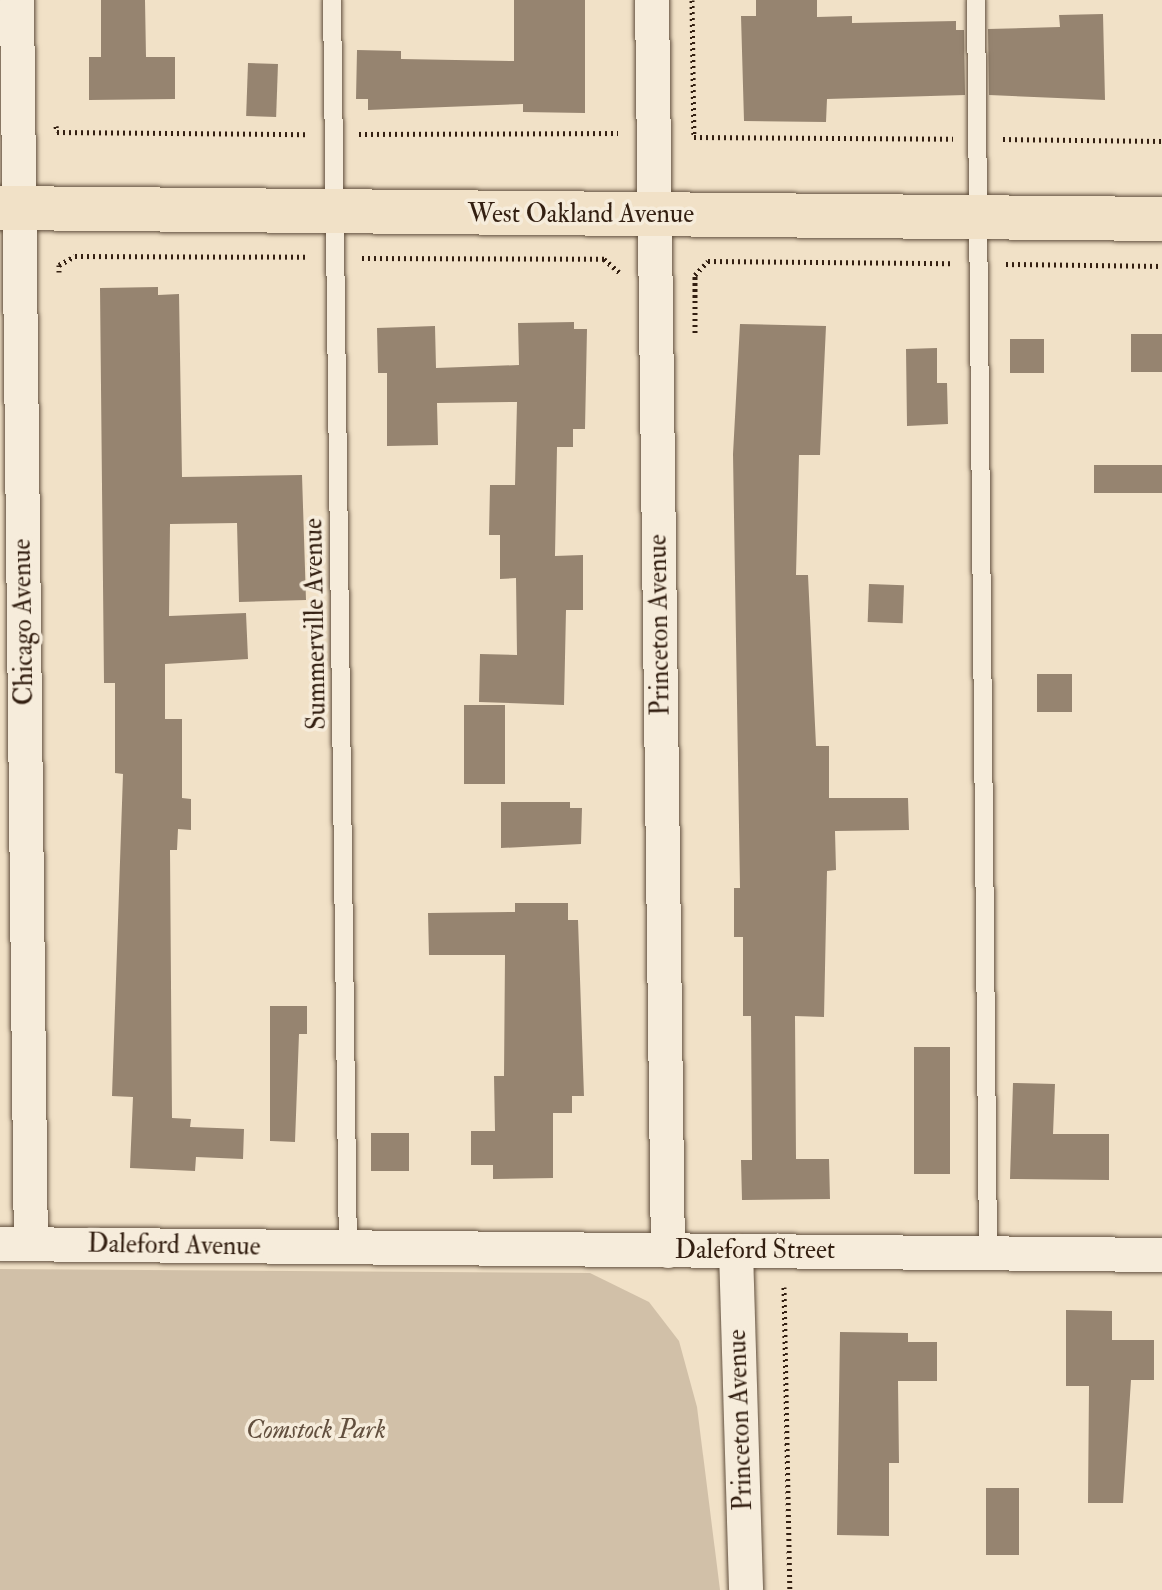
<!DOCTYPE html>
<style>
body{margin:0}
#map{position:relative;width:1162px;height:1590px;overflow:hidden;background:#f1e1c7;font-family:"IM FELL Double Pica",serif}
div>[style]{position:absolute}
.green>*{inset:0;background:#d1c0a8}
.building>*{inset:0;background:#968470;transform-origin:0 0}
.path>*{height:5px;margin-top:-2.5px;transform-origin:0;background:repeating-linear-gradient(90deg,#331f11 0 2px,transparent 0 6px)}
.roads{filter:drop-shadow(0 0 2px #62503e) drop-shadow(0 0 2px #62503e)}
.lane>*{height:18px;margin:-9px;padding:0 9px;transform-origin:9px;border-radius:9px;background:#f6ecdb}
.street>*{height:34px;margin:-17px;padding:0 17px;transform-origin:17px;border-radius:17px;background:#f6ecdb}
.primary>*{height:44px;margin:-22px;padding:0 22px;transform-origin:22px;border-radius:22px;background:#f1e1c7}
span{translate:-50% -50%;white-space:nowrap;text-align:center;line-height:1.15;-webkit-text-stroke:7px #f6ecdb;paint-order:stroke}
.street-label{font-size:26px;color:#331f11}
.park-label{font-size:26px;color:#624f3e;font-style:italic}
</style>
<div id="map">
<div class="green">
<div style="clip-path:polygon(0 1269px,590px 1273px,649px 1302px,679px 1341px,697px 1407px,720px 1590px,0 1590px)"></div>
</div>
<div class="building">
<div style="clip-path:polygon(101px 0,145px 0,146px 57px,175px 57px,175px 99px,89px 100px,89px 57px,101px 57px)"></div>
<div style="clip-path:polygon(514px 0,585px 0,585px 113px,523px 112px,523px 104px,368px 110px,368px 99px,356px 99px,357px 50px,401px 51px,401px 59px,514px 61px)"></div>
<div style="clip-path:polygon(756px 0,817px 0,817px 17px,852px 16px,852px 23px,956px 21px,956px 30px,964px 30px,965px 95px,827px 99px,826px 122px,744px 121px,741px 16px,756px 16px)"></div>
<div style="clip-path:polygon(1103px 14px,1105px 100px,989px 95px,988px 29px,1060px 27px,1059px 15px)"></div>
<div style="left:248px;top:63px;width:30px;height:53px;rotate:2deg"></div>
<div style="clip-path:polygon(158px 287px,158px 295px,179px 294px,182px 477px,302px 475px,306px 600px,239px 602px,237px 523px,170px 524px,169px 616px,246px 613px,248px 659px,165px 664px,165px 719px,182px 719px,182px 798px,191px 799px,191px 830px,178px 829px,177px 850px,170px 850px,172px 1118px,191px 1119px,190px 1127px,244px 1129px,243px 1159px,196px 1157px,195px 1171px,130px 1168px,133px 1097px,112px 1096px,123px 774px,115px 773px,115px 683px,104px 683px,100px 288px)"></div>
<div style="clip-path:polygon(574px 322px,574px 329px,587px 329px,585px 429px,573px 429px,573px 447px,557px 447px,555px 556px,583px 555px,583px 610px,566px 610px,564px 705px,479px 702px,480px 654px,517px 655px,516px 578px,500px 579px,500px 535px,489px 535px,490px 485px,515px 485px,517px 402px,437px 403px,438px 445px,387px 446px,387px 373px,378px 373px,377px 328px,435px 326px,436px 368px,519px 365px,518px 323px)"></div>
<div style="clip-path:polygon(740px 324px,826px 326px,820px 455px,799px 455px,796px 575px,808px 575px,816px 746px,829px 746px,829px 798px,908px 798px,909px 830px,835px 831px,836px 870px,827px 871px,824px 1017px,795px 1016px,796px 1159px,829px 1159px,830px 1199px,742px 1200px,741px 1160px,752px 1160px,751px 1016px,743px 1016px,743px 937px,734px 937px,734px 888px,740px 888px,733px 454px)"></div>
<div style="left:1131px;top:334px;width:31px;height:38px"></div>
<div style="left:1010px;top:339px;width:34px;height:34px"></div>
<div style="clip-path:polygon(937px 348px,937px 383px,947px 383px,948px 424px,907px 426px,906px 349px)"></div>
<div style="left:1162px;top:465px;width:28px;height:68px;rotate:90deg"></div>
<div style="left:869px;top:584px;width:35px;height:38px;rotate:2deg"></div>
<div style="left:1037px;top:674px;width:35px;height:38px"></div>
<div style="left:464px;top:705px;width:41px;height:79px"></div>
<div style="clip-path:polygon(501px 802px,570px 802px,570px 808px,582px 808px,581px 844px,501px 848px)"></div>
<div style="clip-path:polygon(515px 903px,568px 903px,568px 920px,578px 920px,584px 1096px,572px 1096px,572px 1113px,553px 1113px,553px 1178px,493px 1179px,493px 1165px,471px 1165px,471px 1131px,495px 1131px,494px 1076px,504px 1076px,505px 955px,429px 955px,428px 913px,515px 912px)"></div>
<div style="clip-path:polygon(270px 1006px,307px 1006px,307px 1034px,299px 1034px,295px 1142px,270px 1141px)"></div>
<div style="left:914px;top:1047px;width:36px;height:127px"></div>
<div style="clip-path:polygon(1013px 1083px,1055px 1084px,1053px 1134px,1109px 1134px,1109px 1180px,1010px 1179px)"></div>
<div style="left:371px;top:1133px;width:38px;height:38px"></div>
<div style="clip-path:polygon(1066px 1310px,1112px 1311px,1112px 1340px,1154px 1340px,1154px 1380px,1131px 1380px,1123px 1503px,1088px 1503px,1089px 1386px,1066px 1386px)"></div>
<div style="clip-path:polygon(840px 1332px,908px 1333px,908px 1342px,937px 1342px,937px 1381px,898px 1381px,899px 1463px,889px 1463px,889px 1536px,837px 1535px)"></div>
<div style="left:986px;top:1488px;width:33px;height:67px"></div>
</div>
<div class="path">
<div style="left:692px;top:0;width:137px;rotate:89.2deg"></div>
<div style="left:694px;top:137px;width:259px;rotate:0.4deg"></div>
<div style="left:56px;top:126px;width:6px;rotate:81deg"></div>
<div style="left:57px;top:132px;width:252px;rotate:0.5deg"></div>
<div style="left:359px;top:134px;width:259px;rotate:-0.2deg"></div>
<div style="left:1003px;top:139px;width:159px;rotate:0.7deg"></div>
<div style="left:362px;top:258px;width:242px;rotate:0.2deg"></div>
<div style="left:604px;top:259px;width:20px;rotate:41deg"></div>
<div style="left:1006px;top:264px;width:156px;rotate:0.7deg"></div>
<div style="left:59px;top:272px;width:7px;rotate:-90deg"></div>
<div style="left:59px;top:265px;width:18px;rotate:-29deg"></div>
<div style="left:75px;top:256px;width:233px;rotate:0.2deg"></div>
<div style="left:695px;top:333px;width:58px;rotate:-90deg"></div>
<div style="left:695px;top:275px;width:19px;rotate:-47deg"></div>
<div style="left:708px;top:261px;width:244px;rotate:0.5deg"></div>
<div style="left:784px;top:1287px;width:303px;rotate:88.9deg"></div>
</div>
<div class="roads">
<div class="lane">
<div style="left:332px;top:0;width:1248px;rotate:89.27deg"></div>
<div style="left:976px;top:0;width:1252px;rotate:89.45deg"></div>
</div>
<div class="street">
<div style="left:17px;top:0;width:1244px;rotate:89.36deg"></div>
<div style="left:652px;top:0;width:1251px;rotate:89.27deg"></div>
<div style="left:0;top:1244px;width:1162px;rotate:0.54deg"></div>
<div style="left:736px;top:1251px;width:339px;rotate:88.3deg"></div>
</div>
<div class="primary">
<div style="left:0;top:208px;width:1162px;rotate:0.54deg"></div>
</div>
</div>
<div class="street-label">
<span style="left:581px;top:215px">West Oakland Avenue</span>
<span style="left:24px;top:622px;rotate:-91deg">Chicago Avenue</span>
<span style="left:316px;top:624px;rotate:-91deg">Summerville Avenue</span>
<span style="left:660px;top:625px;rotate:-91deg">Princeton Avenue</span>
<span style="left:174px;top:1246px;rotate:1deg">Daleford Avenue</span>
<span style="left:755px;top:1251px">Daleford Street</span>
<span style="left:741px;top:1420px;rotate:-92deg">Princeton Avenue</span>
</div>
<div class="park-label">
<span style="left:316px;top:1431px">Comstock Park</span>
</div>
</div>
